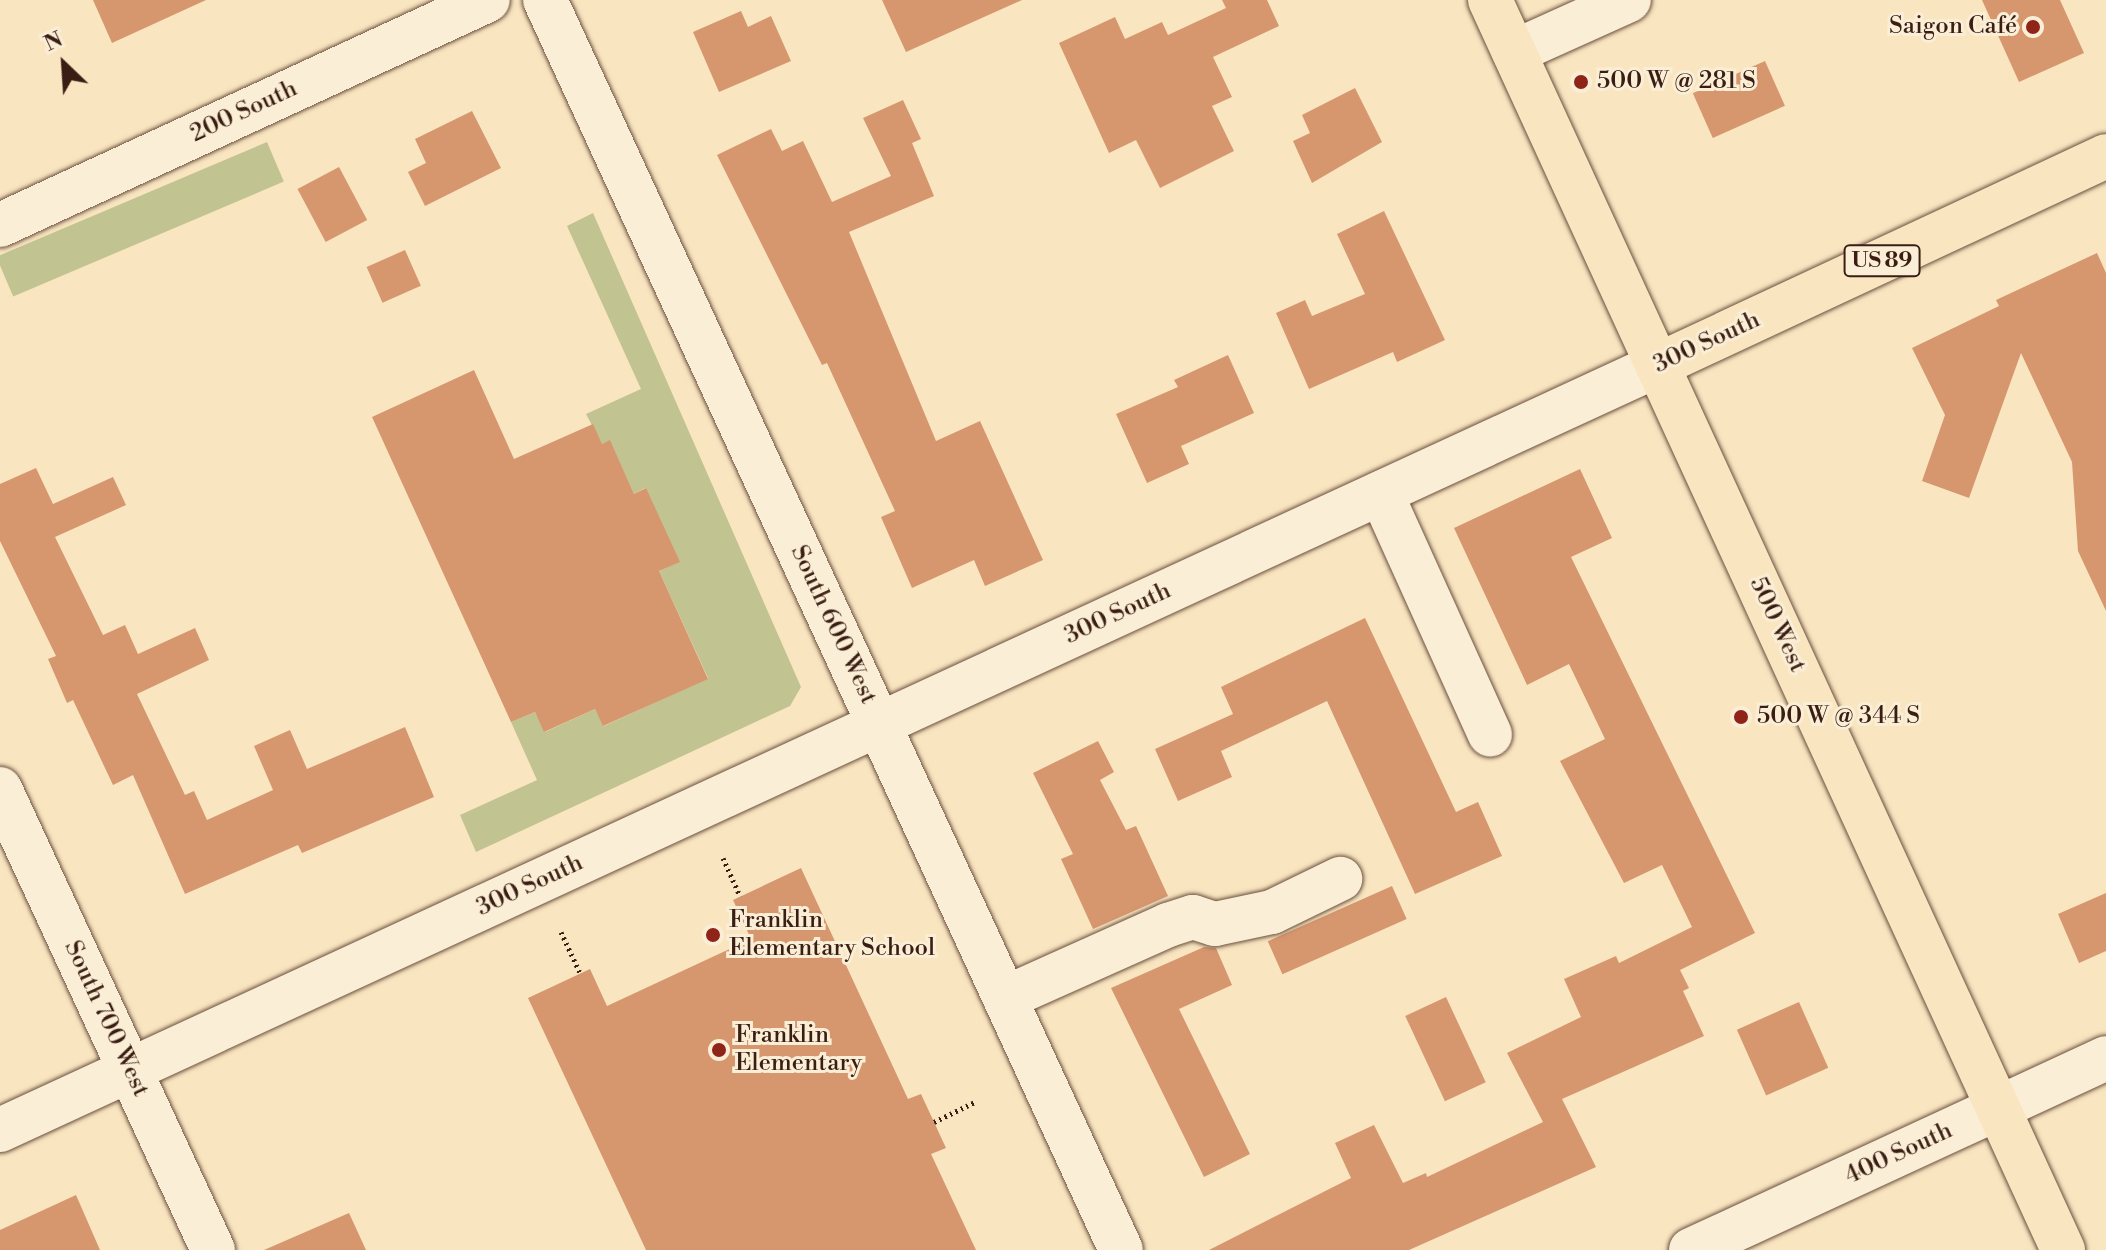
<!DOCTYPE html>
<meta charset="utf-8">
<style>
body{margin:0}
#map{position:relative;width:2106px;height:1250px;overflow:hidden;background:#f9e5c0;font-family:"Libre Bodoni",serif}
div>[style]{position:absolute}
.green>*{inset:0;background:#c1c390;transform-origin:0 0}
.building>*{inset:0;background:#d6976f;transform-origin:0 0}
.path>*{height:5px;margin-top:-2.5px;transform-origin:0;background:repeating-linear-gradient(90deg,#3a1e13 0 2px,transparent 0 6px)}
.roads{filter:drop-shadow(0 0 2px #6a503e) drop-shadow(0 0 2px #6a503e)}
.minor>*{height:44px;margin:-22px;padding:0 22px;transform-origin:22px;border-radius:22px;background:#fbeed6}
.major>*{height:44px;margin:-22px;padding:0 22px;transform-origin:22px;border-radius:22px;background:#f9e5c0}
.dots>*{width:22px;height:22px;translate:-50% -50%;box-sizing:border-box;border:4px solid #fbeed6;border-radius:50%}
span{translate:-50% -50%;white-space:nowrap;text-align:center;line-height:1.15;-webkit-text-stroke:6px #fbeed6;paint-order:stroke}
.shield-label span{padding:2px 6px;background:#fbeed6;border:2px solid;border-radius:6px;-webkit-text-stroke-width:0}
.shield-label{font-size:22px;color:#3a1e13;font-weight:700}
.poi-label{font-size:24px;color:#3a1e13}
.right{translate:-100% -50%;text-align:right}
.left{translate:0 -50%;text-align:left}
.street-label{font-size:24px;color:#3a1e13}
.north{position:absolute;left:24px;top:24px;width:80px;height:80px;-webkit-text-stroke:6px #fbeed6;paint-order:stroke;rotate:335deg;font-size:22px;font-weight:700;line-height:32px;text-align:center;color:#3a1e13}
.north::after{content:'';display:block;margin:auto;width:28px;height:36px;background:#3a1e13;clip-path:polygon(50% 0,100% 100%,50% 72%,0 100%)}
</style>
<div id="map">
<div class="green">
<div style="left:267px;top:142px;width:43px;height:294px;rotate:67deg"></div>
<div style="clip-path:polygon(593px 213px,801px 687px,790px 706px,476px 852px,460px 815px,537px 780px,511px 722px,535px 712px,545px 732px,595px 709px,604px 726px,708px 678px,659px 571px,679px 562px,645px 488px,634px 494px,610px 441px,602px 444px,586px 414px,641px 389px,567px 226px)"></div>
</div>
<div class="building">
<div style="clip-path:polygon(93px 0,206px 0,112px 43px)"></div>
<div style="clip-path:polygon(882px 0,1022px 0,906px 52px)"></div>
<div style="clip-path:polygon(1222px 0,1267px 0,1279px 26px,1213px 57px,1232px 97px,1212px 106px,1234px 151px,1160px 188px,1136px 140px,1109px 153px,1059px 43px,1115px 17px,1125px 39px,1162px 22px,1168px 35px,1226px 8px)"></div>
<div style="clip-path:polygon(1982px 0,2060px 0,2084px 53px,2019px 82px)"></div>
<div style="clip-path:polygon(741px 11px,748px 27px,771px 16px,791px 61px,719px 92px,693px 32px)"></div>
<div style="left:1765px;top:61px;width:49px;height:79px;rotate:66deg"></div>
<div style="clip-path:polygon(1355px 88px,1382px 142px,1312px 183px,1293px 141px,1310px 133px,1302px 115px)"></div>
<div style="clip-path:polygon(903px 100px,921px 139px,912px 143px,934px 196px,849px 232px,936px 441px,980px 421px,1043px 560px,985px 586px,974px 560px,912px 588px,881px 517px,895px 511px,827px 363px,822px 365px,717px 155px,771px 129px,782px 151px,803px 141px,832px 202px,891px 176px,863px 118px)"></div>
<div style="clip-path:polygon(472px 111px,501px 168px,425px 206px,408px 172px,426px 163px,415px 139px)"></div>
<div style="left:339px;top:167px;width:60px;height:47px;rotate:62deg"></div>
<div style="clip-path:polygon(1384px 211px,1445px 340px,1397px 362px,1393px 352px,1309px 389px,1276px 313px,1305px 300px,1312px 316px,1365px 294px,1337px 234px)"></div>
<div style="left:405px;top:250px;width:39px;height:42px;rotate:66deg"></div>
<div style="clip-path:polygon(2097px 253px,2106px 273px,2106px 611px,2078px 551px,2072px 462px,2021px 353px,1969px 498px,1922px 481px,1945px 415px,1912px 348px,1999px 306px,1996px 300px)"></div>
<div style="clip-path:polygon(1228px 355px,1254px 413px,1181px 446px,1189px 464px,1147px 483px,1116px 414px,1178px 387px,1174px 380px)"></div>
<div style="clip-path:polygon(474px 370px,514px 459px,593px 424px,602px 444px,610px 440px,634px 494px,646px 488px,680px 562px,659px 571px,708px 679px,603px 726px,595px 709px,544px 732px,535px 712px,511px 722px,372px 417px)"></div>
<div style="clip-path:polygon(36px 468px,53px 504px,113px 477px,126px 505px,55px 537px,103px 635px,125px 625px,138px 654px,195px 628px,209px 660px,137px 694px,185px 795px,194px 791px,207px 820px,273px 790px,254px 746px,290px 730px,307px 769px,405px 727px,434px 797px,302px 853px,298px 845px,185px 894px,133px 775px,113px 785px,73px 700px,67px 703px,48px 659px,56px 656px,0 541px,0 484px)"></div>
<div style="clip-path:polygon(1580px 469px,1612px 538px,1571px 557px,1755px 933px,1680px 970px,1689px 988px,1683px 991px,1704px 1036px,1562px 1099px,1596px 1167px,1409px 1250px,1209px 1250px,1351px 1178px,1335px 1143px,1374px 1125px,1403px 1183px,1426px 1173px,1427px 1177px,1543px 1122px,1507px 1053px,1581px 1017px,1564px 979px,1616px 956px,1619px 963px,1692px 927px,1662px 865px,1624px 883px,1560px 761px,1605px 739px,1569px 664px,1527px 685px,1454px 528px)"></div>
<div style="clip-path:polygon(1365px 618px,1456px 812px,1478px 802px,1502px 856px,1415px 894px,1327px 701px,1221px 751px,1232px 777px,1178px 801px,1155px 749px,1233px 714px,1221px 687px)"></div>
<div style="clip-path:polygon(1098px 741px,1114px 772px,1100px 780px,1126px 830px,1136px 826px,1168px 896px,1093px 929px,1061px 859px,1073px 854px,1033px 773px)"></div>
<div style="clip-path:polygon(801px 868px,908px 1099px,921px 1094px,946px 1148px,931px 1154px,976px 1250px,646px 1250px,528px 998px,590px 969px,607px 1006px,751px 939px,733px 900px)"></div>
<div style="left:1392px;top:886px;width:36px;height:136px;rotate:66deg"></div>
<div style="clip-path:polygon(2106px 893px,2106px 951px,2079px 963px,2058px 914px)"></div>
<div style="clip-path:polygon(1204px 947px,1216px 948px,1232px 985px,1179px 1009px,1250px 1154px,1204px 1177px,1111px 988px)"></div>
<div style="left:1446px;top:997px;width:94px;height:45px;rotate:65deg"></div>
<div style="left:1799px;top:1002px;width:72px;height:68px;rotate:66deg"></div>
<div style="clip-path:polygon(76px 1195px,100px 1250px,0 1250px,0 1230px)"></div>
<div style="clip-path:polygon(349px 1213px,366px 1250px,264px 1250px)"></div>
</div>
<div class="path">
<div style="left:723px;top:858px;width:42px;rotate:65.9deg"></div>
<div style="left:561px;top:932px;width:45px;rotate:65.1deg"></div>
<div style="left:934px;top:1122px;width:46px;rotate:-26deg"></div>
</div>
<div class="roads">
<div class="minor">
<div style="left:545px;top:0;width:1376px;rotate:65.26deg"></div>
<div style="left:1514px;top:52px;width:126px;rotate:-24.3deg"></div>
<div style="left:0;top:225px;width:537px;rotate:-24.75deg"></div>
<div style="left:1381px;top:493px;width:265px;rotate:65.7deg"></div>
<div style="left:0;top:789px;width:508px;rotate:65.2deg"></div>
<div style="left:1005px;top:998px;width:179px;rotate:-24.1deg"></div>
<div style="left:1168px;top:925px;width:26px;rotate:-18deg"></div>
<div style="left:1193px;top:917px;width:23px;rotate:18deg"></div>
<div style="left:1215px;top:924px;width:58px;rotate:-11.9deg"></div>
<div style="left:1272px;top:912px;width:76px;rotate:-25.9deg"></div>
<div style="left:0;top:1130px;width:1826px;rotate:-24.77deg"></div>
<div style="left:1691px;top:1250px;width:457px;rotate:-24.8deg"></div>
</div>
<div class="major">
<div style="left:1490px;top:0;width:1375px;rotate:65.37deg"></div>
<div style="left:1658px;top:365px;width:494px;rotate:-25deg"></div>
</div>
</div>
<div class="dots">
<div style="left:2033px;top:27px;background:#8f2418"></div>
<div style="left:1581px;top:82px;background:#8f2418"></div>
<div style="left:1741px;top:717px;background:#8f2418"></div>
<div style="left:713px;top:935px;background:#8f2418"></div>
<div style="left:719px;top:1050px;background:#8f2418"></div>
</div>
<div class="shield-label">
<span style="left:1882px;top:261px">US 89</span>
</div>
<div class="poi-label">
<span class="right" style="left:2017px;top:27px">Saigon Café</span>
<span class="left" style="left:1597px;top:82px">500 W @ 281 S</span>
<span class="left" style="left:1757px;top:717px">500 W @ 344 S</span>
<span class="left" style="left:729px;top:935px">Franklin<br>Elementary School</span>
<span class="left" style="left:735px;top:1050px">Franklin<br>Elementary</span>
</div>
<div class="street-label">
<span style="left:244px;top:112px;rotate:-25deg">200 South</span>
<span style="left:1707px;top:343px;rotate:-25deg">300 South</span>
<span style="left:1118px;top:614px;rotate:-25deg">300 South</span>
<span style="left:833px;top:625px;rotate:65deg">South 600 West</span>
<span style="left:1777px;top:625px;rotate:65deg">500 West</span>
<span style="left:530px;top:886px;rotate:-25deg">300 South</span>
<span style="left:106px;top:1019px;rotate:65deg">South 700 West</span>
<span style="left:1899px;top:1154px;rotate:-25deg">400 South</span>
</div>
<div class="north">N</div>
</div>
